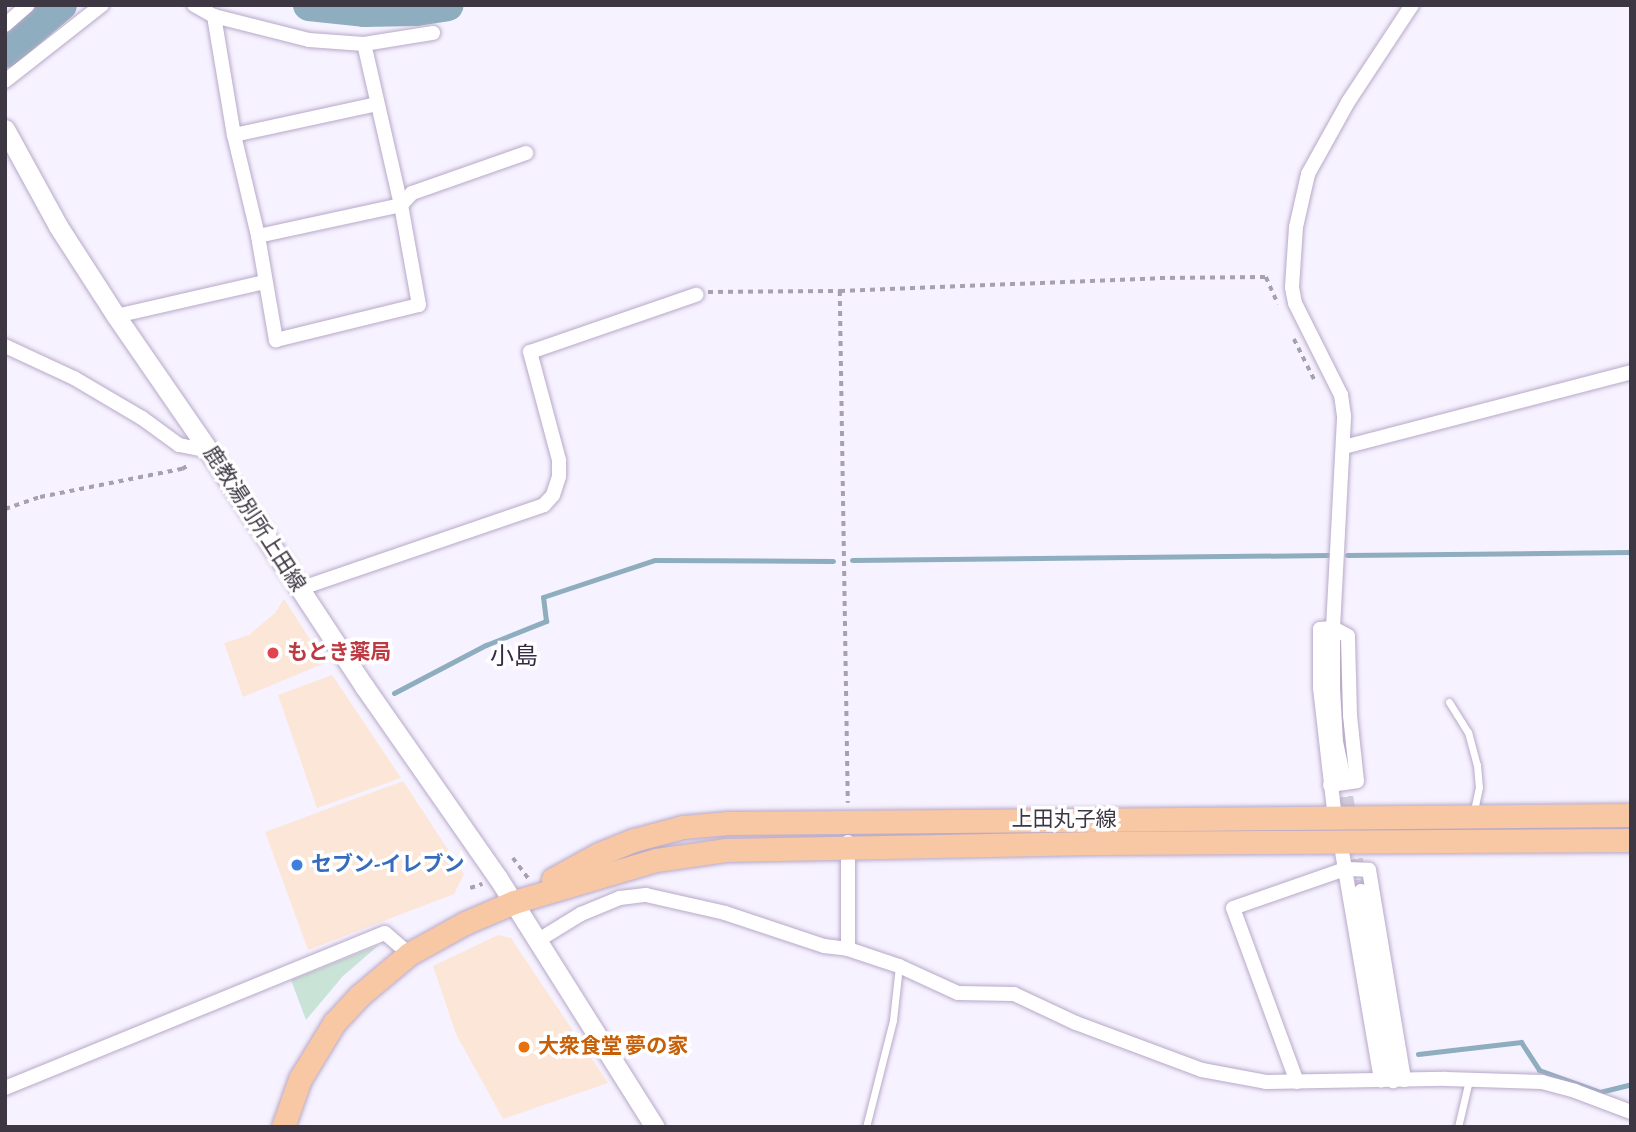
<!DOCTYPE html>
<meta charset="utf-8">
<style>
body{margin:0}
#map{position:relative;width:1636px;height:1132px;overflow:hidden;background:#f7f2ff;font-family:"Alegreya Sans","Noto Sans JP",sans-serif}
div>[style]{position:absolute}
.commercial>*{inset:0;background:#fce6d8}
.green>*{inset:0;background:#c9e4d6}
.stream>*{height:5px;margin:-2.5px;padding:0 2.5px;transform-origin:2.5px;border-radius:2.5px;background:#8eadbe}
.river>*{height:32px;margin:-16px;padding:0 16px;transform-origin:16px;border-radius:16px;background:#8eadbe}
.street-tunnel>*{height:14px;margin-top:-7px;transform-origin:0;background:repeating-linear-gradient(90deg,#d2cdda 0 14px,transparent 0 21px)}
.path>*{height:3.5px;margin-top:-1.75px;transform-origin:0;background:repeating-linear-gradient(90deg,#a7a1ae 0 5px,transparent 0 10px)}
.roads{filter:drop-shadow(0 0 2px #b7a9c8) drop-shadow(0 0 2px #b7a9c8)}
.lane>*{height:7px;margin:-3.5px;padding:0 3.5px;transform-origin:3.5px;border-radius:3.5px;background:#fff}
.street>*{height:14px;margin:-7px;padding:0 7px;transform-origin:7px;border-radius:7px;background:#fff}
.secondary>*{height:19px;margin:-9.5px;padding:0 9.5px;transform-origin:9.5px;border-radius:9.5px;background:#fff}
.primary>*{height:23px;margin:-11.5px;padding:0 11.5px;transform-origin:11.5px;border-radius:11.5px;background:#f8c7a4}
.dots>*{width:19px;height:19px;translate:-50% -50%;box-sizing:border-box;border:4px solid #fff;border-radius:50%}
span{translate:-50% -50%;white-space:nowrap;text-align:center;line-height:1.15;-webkit-text-stroke:7px #fff;paint-order:stroke}
.street-label{font-size:21px;color:#3d3744}
.health-label{font-size:21px;color:#be3a42;font-weight:700}
.left{translate:0 -50%;text-align:left}
.shop-label{font-size:21px;color:#366cbe;font-weight:700}
.food-label{font-size:21px;color:#c56008;font-weight:700}
.quarter-label{font-size:24px;color:#372b44}
.frame{position:absolute;inset:0;border:7px solid #3d3744;pointer-events:none}
</style>
<div id="map">
<div class="commercial">
<div style="clip-path:polygon(284px 599px,325px 663px,243px 697px,224px 643px,249px 635px,275px 613px)"></div>
<div style="clip-path:polygon(332px 675px,401px 778px,317px 808px,278px 695px)"></div>
<div style="clip-path:polygon(403px 781px,464px 874px,454px 894px,308px 950px,265px 832px)"></div>
<div style="clip-path:polygon(498px 935px,511px 938px,608px 1083px,503px 1119px,456px 1034px,433px 966px)"></div>
</div>
<div class="green">
<div style="clip-path:polygon(379px 945px,343px 976px,306px 1020px,291px 980px)"></div>
</div>
<div class="stream">
<div style="left:1347px;top:555px;width:284px;rotate:-0.6deg"></div>
<div style="left:852px;top:560px;width:476px;rotate:-0.6deg"></div>
<div style="left:394px;top:693px;width:104px;rotate:-27.6deg"></div>
<div style="left:486px;top:645px;width:65px;rotate:-21.8deg"></div>
<div style="left:546px;top:621px;width:24px;rotate:-97deg"></div>
<div style="left:543px;top:597px;width:118px;rotate:-18.3deg"></div>
<div style="left:655px;top:560px;width:178px;rotate:0.3deg"></div>
<div style="left:1418px;top:1054px;width:104px;rotate:-6.6deg"></div>
<div style="left:1521px;top:1042px;width:33px;rotate:57deg"></div>
<div style="left:1539px;top:1070px;width:65px;rotate:19.8deg"></div>
<div style="left:1600px;top:1092px;width:32px;rotate:-14deg"></div>
</div>
<div class="river">
<div style="left:309px;top:5px;width:55px;rotate:6.2deg"></div>
<div style="left:364px;top:11px;width:53px;rotate:-1.1deg"></div>
<div style="left:417px;top:10px;width:31px;rotate:-9deg"></div>
<div style="left:5px;top:52px;width:73px;rotate:-40deg"></div>
</div>
<div class="street-tunnel">
<div style="left:1343px;top:776px;width:116px;rotate:81.1deg"></div>
</div>
<div class="path">
<div style="left:840px;top:291px;width:512px;rotate:89.1deg"></div>
<div style="left:708px;top:292px;width:132px;rotate:-0.4deg"></div>
<div style="left:840px;top:291px;width:320px;rotate:-2.3deg"></div>
<div style="left:1160px;top:278px;width:106px;rotate:-0.5deg"></div>
<div style="left:1266px;top:277px;width:30px;rotate:66deg"></div>
<div style="left:1294px;top:339px;width:45px;rotate:63.4deg"></div>
<div style="left:5px;top:509px;width:37px;rotate:-19deg"></div>
<div style="left:40px;top:497px;width:145px;rotate:-11.2deg"></div>
<div style="left:182px;top:469px;width:9px;rotate:-32deg"></div>
<div style="left:513px;top:858px;width:26px;rotate:53deg"></div>
<div style="left:470px;top:888px;width:13px;rotate:-18deg"></div>
</div>
<div class="roads">
<div class="lane">
<div style="left:1449px;top:702px;width:36px;rotate:58deg"></div>
<div style="left:1468px;top:732px;width:34px;rotate:75deg"></div>
<div style="left:1477px;top:765px;width:22px;rotate:85deg"></div>
<div style="left:1479px;top:787px;width:25px;rotate:102deg"></div>
<div style="left:866px;top:1127px;width:110px;rotate:-75.8deg"></div>
<div style="left:893px;top:1020px;width:54px;rotate:-83.7deg"></div>
<div style="left:1458px;top:1127px;width:48px;rotate:-76.8deg"></div>
</div>
<div class="street">
<div style="left:194px;top:5px;width:23px;rotate:29deg"></div>
<div style="left:214px;top:16px;width:98px;rotate:14.2deg"></div>
<div style="left:309px;top:40px;width:55px;rotate:4.2deg"></div>
<div style="left:364px;top:44px;width:70px;rotate:-9.1deg"></div>
<div style="left:214px;top:16px;width:121px;rotate:80.5deg"></div>
<div style="left:234px;top:135px;width:104px;rotate:76.6deg"></div>
<div style="left:258px;top:236px;width:106px;rotate:80.2deg"></div>
<div style="left:276px;top:340px;width:147px;rotate:-13.8deg"></div>
<div style="left:419px;top:305px;width:102px;rotate:-100.2deg"></div>
<div style="left:401px;top:205px;width:165px;rotate:-102.9deg"></div>
<div style="left:5px;top:25px;width:30px;rotate:-41deg"></div>
<div style="left:5px;top:81px;width:123px;rotate:-38.1deg"></div>
<div style="left:234px;top:135px;width:146px;rotate:-12.2deg"></div>
<div style="left:258px;top:236px;width:146px;rotate:-12.2deg"></div>
<div style="left:401px;top:205px;width:16px;rotate:-47deg"></div>
<div style="left:412px;top:193px;width:121px;rotate:-19.3deg"></div>
<div style="left:116px;top:316px;width:152px;rotate:-12.9deg"></div>
<div style="left:5px;top:346px;width:76px;rotate:24.9deg"></div>
<div style="left:74px;top:378px;width:79px;rotate:30.5deg"></div>
<div style="left:142px;top:418px;width:46px;rotate:36.1deg"></div>
<div style="left:179px;top:445px;width:31px;rotate:11deg"></div>
<div style="left:1344px;top:447px;width:297px;rotate:-14.6deg"></div>
<div style="left:299px;top:589px;width:259px;rotate:-18.9deg"></div>
<div style="left:544px;top:505px;width:13px;rotate:-48deg"></div>
<div style="left:553px;top:495px;width:20px;rotate:-72deg"></div>
<div style="left:559px;top:476px;width:16px;rotate:-90deg"></div>
<div style="left:559px;top:460px;width:112px;rotate:-105deg"></div>
<div style="left:530px;top:352px;width:176px;rotate:-19deg"></div>
<div style="left:1330px;top:785px;width:27px;rotate:-8deg"></div>
<div style="left:1357px;top:781px;width:66px;rotate:-96.1deg"></div>
<div style="left:1350px;top:715px;width:79px;rotate:-91.5deg"></div>
<div style="left:1348px;top:636px;width:17px;rotate:-152deg"></div>
<div style="left:1333px;top:628px;width:61px;rotate:90deg"></div>
<div style="left:1333px;top:689px;width:53px;rotate:86.8deg"></div>
<div style="left:1336px;top:742px;width:35px;rotate:78deg"></div>
<div style="left:1335px;top:819px;width:132px;rotate:-96.5deg"></div>
<div style="left:1320px;top:688px;width:59px;rotate:-90deg"></div>
<div style="left:1320px;top:629px;width:13px;rotate:-4deg"></div>
<div style="left:1333px;top:628px;width:212px;rotate:-87deg"></div>
<div style="left:1344px;top:416px;width:21px;rotate:-98deg"></div>
<div style="left:1341px;top:395px;width:103px;rotate:-116.6deg"></div>
<div style="left:1295px;top:303px;width:16px;rotate:-101deg"></div>
<div style="left:1292px;top:287px;width:60px;rotate:-86.2deg"></div>
<div style="left:1296px;top:227px;width:54px;rotate:-77.2deg"></div>
<div style="left:1308px;top:174px;width:82px;rotate:-60.9deg"></div>
<div style="left:1348px;top:102px;width:116px;rotate:-56.6deg"></div>
<div style="left:1340px;top:840px;width:244px;rotate:80.3deg"></div>
<div style="left:848px;top:842px;width:107px;rotate:90deg"></div>
<div style="left:1361px;top:891px;width:193px;rotate:80.4deg"></div>
<div style="left:537px;top:941px;width:52px;rotate:-31.5deg"></div>
<div style="left:581px;top:914px;width:42px;rotate:-22.3deg"></div>
<div style="left:620px;top:898px;width:26px;rotate:-7deg"></div>
<div style="left:646px;top:895px;width:81px;rotate:12.8deg"></div>
<div style="left:725px;top:913px;width:104px;rotate:18.4deg"></div>
<div style="left:824px;top:946px;width:24px;rotate:7deg"></div>
<div style="left:848px;top:949px;width:54px;rotate:18.4deg"></div>
<div style="left:899px;top:966px;width:65px;rotate:24.6deg"></div>
<div style="left:958px;top:993px;width:56px;rotate:1deg"></div>
<div style="left:1014px;top:994px;width:68px;rotate:25.1deg"></div>
<div style="left:1076px;top:1023px;width:134px;rotate:20.5deg"></div>
<div style="left:1202px;top:1070px;width:65px;rotate:10.6deg"></div>
<div style="left:1266px;top:1082px;width:180px;rotate:-1deg"></div>
<div style="left:1446px;top:1079px;width:96px;rotate:1.8deg"></div>
<div style="left:1542px;top:1082px;width:34px;rotate:15deg"></div>
<div style="left:1575px;top:1091px;width:60px;rotate:20.6deg"></div>
<div style="left:1297px;top:1082px;width:185px;rotate:-110.2deg"></div>
<div style="left:1233px;top:908px;width:119px;rotate:-19.2deg"></div>
<div style="left:1345px;top:869px;width:24px;rotate:2deg"></div>
<div style="left:1369px;top:870px;width:213px;rotate:80.5deg"></div>
<div style="left:5px;top:1088px;width:410px;rotate:-22.2deg"></div>
<div style="left:385px;top:933px;width:32px;rotate:41deg"></div>
</div>
<div class="secondary">
<div style="left:5px;top:129px;width:111px;rotate:61.3deg"></div>
<div style="left:58px;top:226px;width:107px;rotate:57.2deg"></div>
<div style="left:116px;top:316px;width:164px;rotate:55.4deg"></div>
<div style="left:209px;top:451px;width:282px;rotate:56.6deg"></div>
<div style="left:364px;top:686px;width:234px;rotate:55.1deg"></div>
<div style="left:498px;top:878px;width:294px;rotate:57.8deg"></div>
</div>
<div class="primary">
<div style="left:553px;top:879px;width:52px;rotate:-28.5deg"></div>
<div style="left:599px;top:854px;width:38px;rotate:-22deg"></div>
<div style="left:634px;top:840px;width:51px;rotate:-14.9deg"></div>
<div style="left:683px;top:827px;width:45px;rotate:-5.1deg"></div>
<div style="left:728px;top:823px;width:903px;rotate:-0.51deg"></div>
<div style="left:283px;top:1127px;width:51px;rotate:-70.5deg"></div>
<div style="left:300px;top:1079px;width:66px;rotate:-58.7deg"></div>
<div style="left:334px;top:1023px;width:37px;rotate:-47deg"></div>
<div style="left:359px;top:996px;width:65px;rotate:-40deg"></div>
<div style="left:409px;top:954px;width:64px;rotate:-29deg"></div>
<div style="left:465px;top:923px;width:53px;rotate:-23.2deg"></div>
<div style="left:514px;top:902px;width:148px;rotate:-16.5deg"></div>
<div style="left:656px;top:860px;width:70px;rotate:-8.2deg"></div>
<div style="left:725px;top:850px;width:370px;rotate:-1.1deg"></div>
<div style="left:1095px;top:843px;width:536px;rotate:-0.32deg"></div>
</div>
</div>
<div class="dots">
<div style="left:273px;top:653px;background:#e0444e"></div>
<div style="left:297px;top:865px;background:#3f7fe0"></div>
<div style="left:524px;top:1047px;background:#e8710a"></div>
</div>
<div class="street-label">
<span style="left:254px;top:519px;rotate:57deg">鹿教湯別所上田線</span>
<span style="left:1064px;top:820px">上田丸子線</span>
</div>
<div class="health-label">
<span class="left" style="left:287px;top:653px">もとき薬局</span>
</div>
<div class="shop-label">
<span class="left" style="left:311px;top:865px">セブン-イレブン</span>
</div>
<div class="food-label">
<span class="left" style="left:538px;top:1047px">大衆食堂 夢の家</span>
</div>
<div class="quarter-label">
<span style="left:514px;top:658px">小島</span>
</div>
<div class="frame"></div>
</div>
